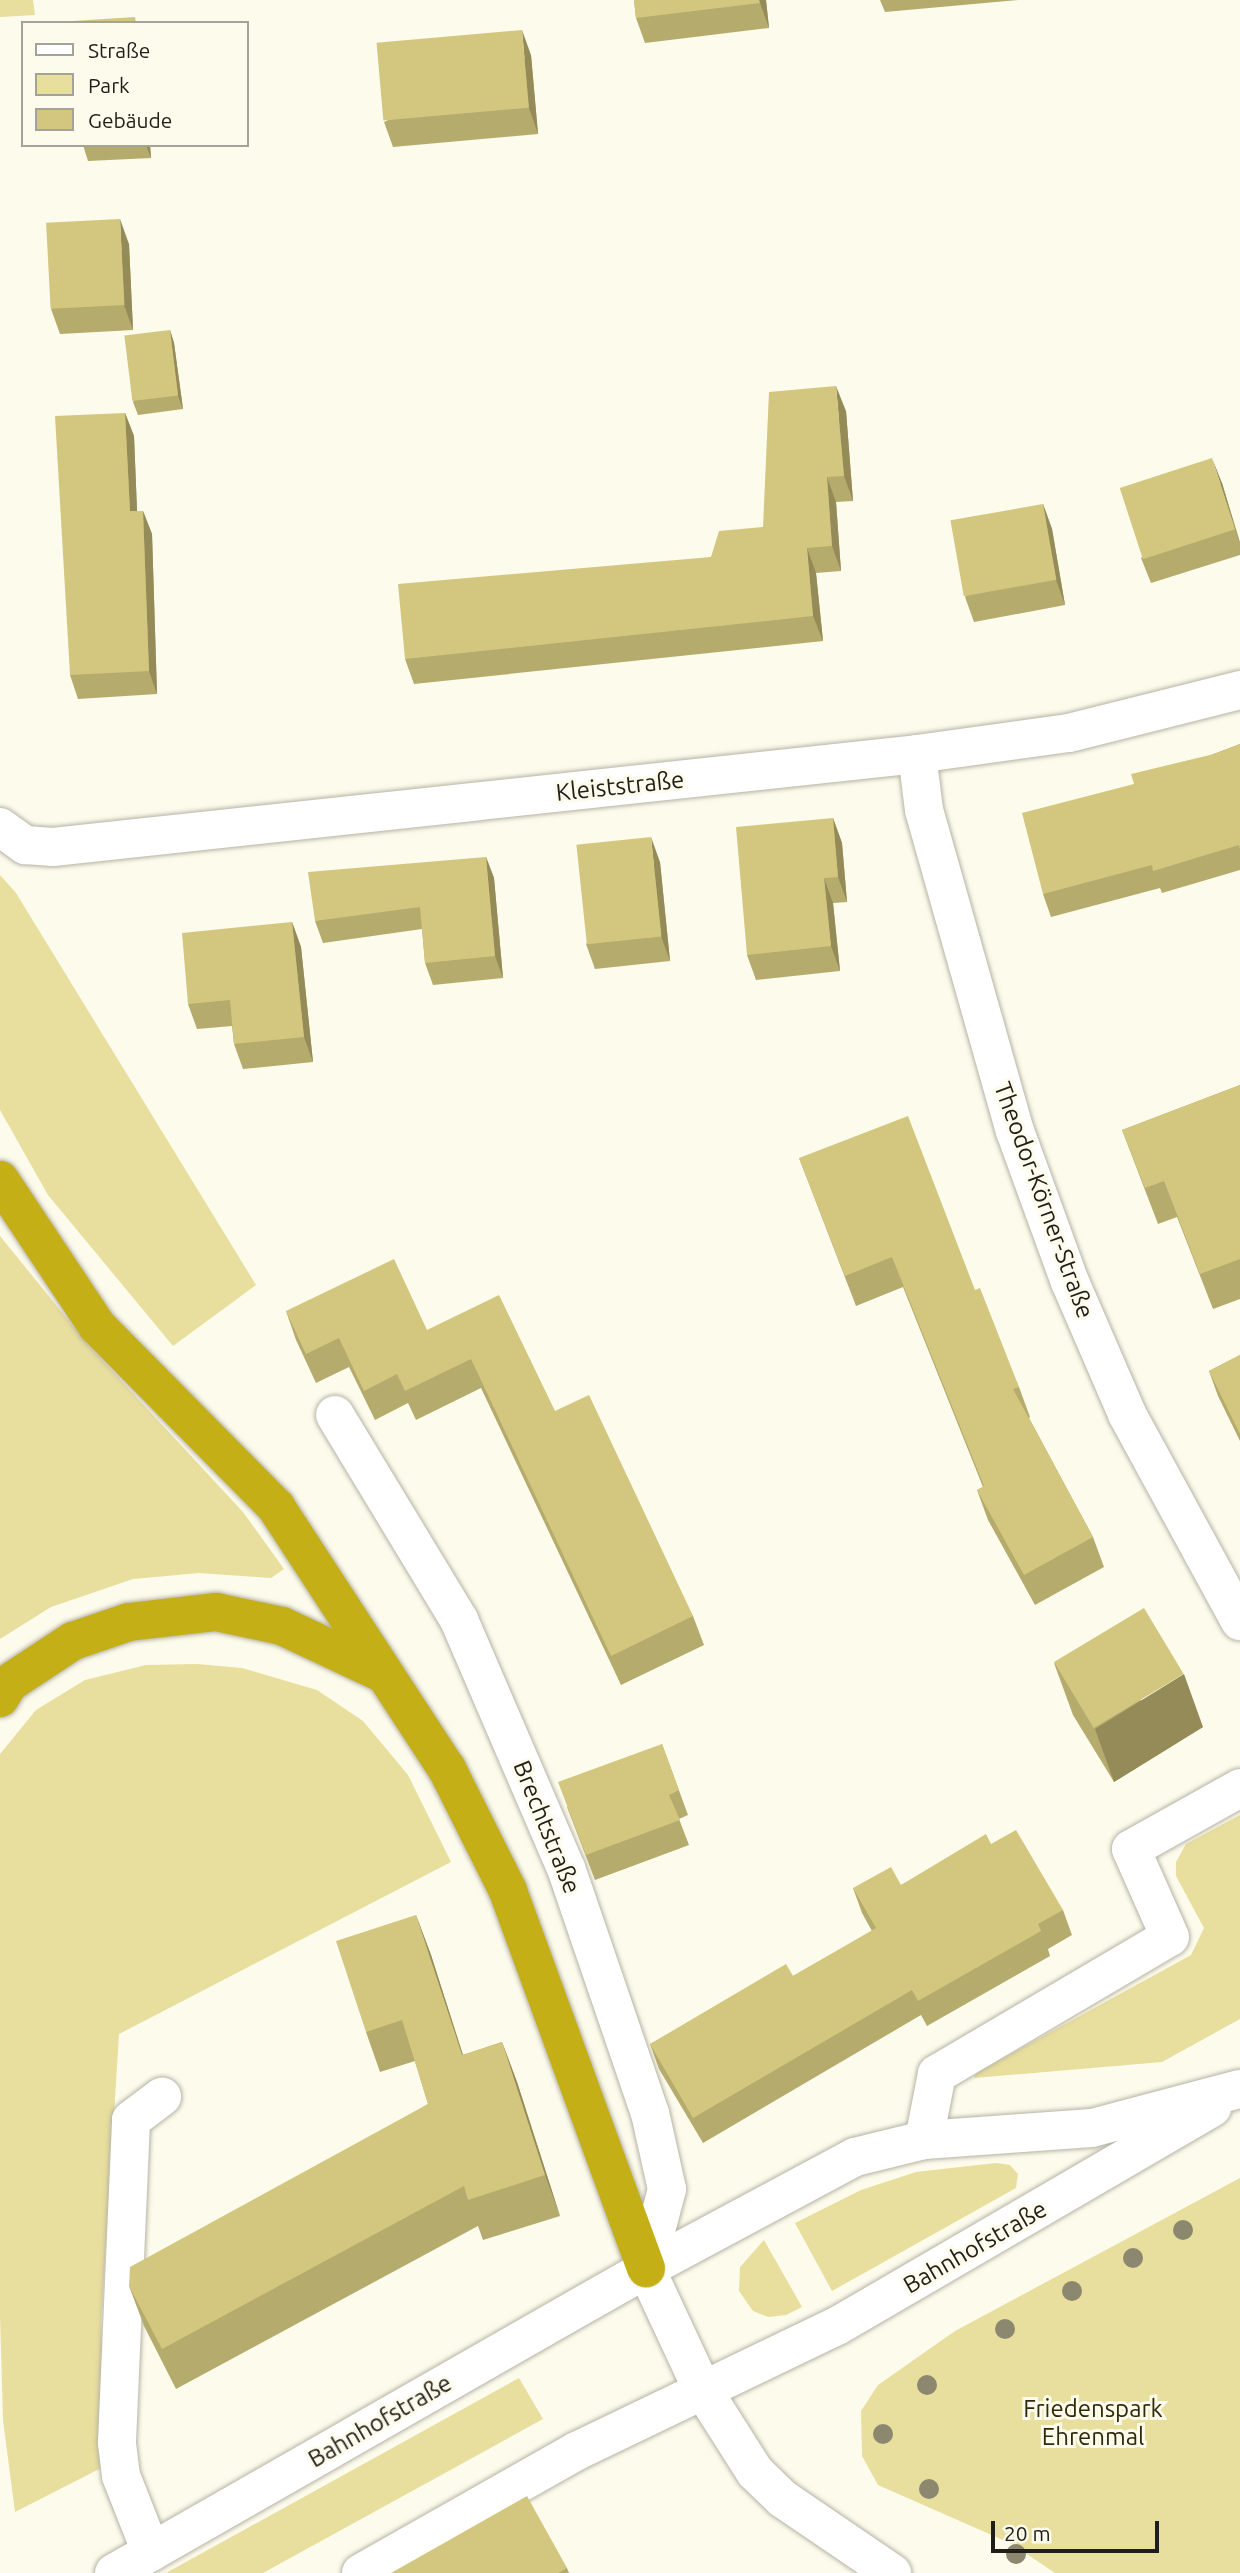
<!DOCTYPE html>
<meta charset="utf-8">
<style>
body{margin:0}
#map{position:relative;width:1240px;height:2573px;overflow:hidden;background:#fdfbec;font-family:Ubuntu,sans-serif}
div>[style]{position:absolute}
.green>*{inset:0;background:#e8de9d}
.roads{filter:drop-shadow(0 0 2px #b6b3a5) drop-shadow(0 0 2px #b6b3a5)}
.minor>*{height:38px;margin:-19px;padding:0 19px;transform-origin:19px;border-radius:19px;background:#fff}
.highway>*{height:38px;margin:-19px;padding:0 19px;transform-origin:19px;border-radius:19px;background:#c5af16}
.trees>*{width:20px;height:20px;margin:-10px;border-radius:50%;background:#8c886f}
.wall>*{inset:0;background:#b5ab6d}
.shaded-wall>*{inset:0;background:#948b59}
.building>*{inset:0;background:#d3c77f;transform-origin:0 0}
span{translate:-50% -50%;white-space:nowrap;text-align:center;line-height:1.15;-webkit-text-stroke:6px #fdfbec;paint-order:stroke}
.street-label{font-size:24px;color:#1f1e19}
.park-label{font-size:24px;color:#2f2a09}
.legend{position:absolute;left:21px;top:21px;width:228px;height:126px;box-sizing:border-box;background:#fdfbec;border:2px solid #a4a398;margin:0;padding:9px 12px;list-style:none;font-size:21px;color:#1f1e19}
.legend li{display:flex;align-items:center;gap:14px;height:35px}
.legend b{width:35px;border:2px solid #a4a398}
.scale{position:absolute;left:991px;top:2521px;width:168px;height:32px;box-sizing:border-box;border:4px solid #1f1e19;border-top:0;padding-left:9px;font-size:21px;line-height:24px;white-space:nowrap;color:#1f1e19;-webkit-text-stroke:5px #fdfbec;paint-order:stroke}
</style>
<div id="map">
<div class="green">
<div style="clip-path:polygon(0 0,33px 0,35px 15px,0 17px)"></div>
<div style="clip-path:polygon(0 875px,16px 893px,256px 1285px,173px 1346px,48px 1195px,0 1110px)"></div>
<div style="clip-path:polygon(0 1236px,90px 1347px,243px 1512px,284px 1569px,271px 1578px,199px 1573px,133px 1579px,51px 1607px,0 1639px)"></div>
<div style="clip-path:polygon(197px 1664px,242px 1668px,317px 1690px,363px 1721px,408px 1775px,451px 1862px,119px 2034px,101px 2324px,109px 2464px,15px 2512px,3px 2420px,0 2315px,0 1754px,36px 1710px,85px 1680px,146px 1665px)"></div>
<div style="clip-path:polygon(1240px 1815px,1240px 2019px,1162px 2062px,974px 2078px,976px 2073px,1191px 1955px,1204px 1928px,1176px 1876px,1176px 1862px,1186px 1844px)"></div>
<div style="clip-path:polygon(996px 2163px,1010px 2165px,1018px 2174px,1016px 2188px,832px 2291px,795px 2223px,861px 2190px,916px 2172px)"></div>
<div style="clip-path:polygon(1240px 2178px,1240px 2573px,1055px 2573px,1012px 2544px,878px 2485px,862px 2456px,861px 2411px,878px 2385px,955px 2331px)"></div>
<div style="clip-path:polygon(764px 2240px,802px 2307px,786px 2315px,768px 2317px,753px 2311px,739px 2291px,740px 2267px)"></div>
<div style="clip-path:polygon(519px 2378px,543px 2419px,263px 2573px,166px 2573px)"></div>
</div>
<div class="roads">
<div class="minor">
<div style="left:917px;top:754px;width:56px;rotate:82.9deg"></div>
<div style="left:924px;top:810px;width:334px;rotate:74.2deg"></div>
<div style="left:1015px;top:1131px;width:161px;rotate:70deg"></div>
<div style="left:1070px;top:1282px;width:144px;rotate:66.6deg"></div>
<div style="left:1127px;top:1414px;width:236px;rotate:61.4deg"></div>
<div style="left:0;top:827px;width:31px;rotate:36deg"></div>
<div style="left:25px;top:845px;width:28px;rotate:4deg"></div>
<div style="left:53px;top:847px;width:869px;rotate:-6.14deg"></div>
<div style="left:917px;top:754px;width:153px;rotate:-7.9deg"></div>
<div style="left:1069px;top:733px;width:176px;rotate:-14.1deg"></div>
<div style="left:335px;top:1415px;width:240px;rotate:58.8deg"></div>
<div style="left:459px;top:1620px;width:270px;rotate:66.7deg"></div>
<div style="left:566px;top:1868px;width:259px;rotate:71.1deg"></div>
<div style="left:650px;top:2113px;width:78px;rotate:77.4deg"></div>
<div style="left:667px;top:2189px;width:83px;rotate:104.7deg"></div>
<div style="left:924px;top:2140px;width:67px;rotate:-78.9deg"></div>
<div style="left:937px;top:2074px;width:270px;rotate:-30.5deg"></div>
<div style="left:1170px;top:1937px;width:96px;rotate:-113.9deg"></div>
<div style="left:1131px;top:1849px;width:125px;rotate:-29.2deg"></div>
<div style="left:646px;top:2269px;width:130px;rotate:65deg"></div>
<div style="left:701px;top:2387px;width:101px;rotate:57.6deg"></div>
<div style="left:755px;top:2472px;width:39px;rotate:44deg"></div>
<div style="left:783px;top:2499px;width:132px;rotate:34.2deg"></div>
<div style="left:151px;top:2552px;width:82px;rotate:-111.5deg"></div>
<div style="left:121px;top:2476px;width:34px;rotate:-97deg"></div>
<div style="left:117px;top:2442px;width:322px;rotate:-87.5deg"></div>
<div style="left:131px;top:2120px;width:39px;rotate:-37deg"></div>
<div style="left:114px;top:2573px;width:613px;rotate:-29.74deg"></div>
<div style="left:646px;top:2269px;width:237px;rotate:-28.2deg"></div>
<div style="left:855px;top:2157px;width:71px;rotate:-13.8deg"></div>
<div style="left:924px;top:2140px;width:168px;rotate:-4.1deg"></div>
<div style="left:1092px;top:2128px;width:153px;rotate:-14.8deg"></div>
<div style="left:361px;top:2573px;width:248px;rotate:-29.5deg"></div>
<div style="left:577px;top:2451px;width:288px;rotate:-25.7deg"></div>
<div style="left:837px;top:2326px;width:434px;rotate:-30.2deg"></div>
</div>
<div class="highway">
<div style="left:0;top:1180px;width:175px;rotate:56.4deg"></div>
<div style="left:97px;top:1326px;width:255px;rotate:45.3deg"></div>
<div style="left:276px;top:1507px;width:313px;rotate:56.9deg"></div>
<div style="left:447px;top:1769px;width:136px;rotate:63.4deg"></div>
<div style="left:508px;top:1891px;width:402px;rotate:69.9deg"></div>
<div style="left:0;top:1698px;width:17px;rotate:-59deg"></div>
<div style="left:9px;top:1683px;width:77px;rotate:-33.3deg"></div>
<div style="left:73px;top:1641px;width:59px;rotate:-18.7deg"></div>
<div style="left:129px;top:1622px;width:88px;rotate:-6.6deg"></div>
<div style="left:216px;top:1612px;width:67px;rotate:12deg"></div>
<div style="left:282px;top:1626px;width:113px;rotate:25.2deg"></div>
</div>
</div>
<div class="trees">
<div style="left:1183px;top:2230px"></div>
<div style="left:1133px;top:2258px"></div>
<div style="left:1072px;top:2291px"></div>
<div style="left:1005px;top:2329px"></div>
<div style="left:927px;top:2385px"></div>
<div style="left:883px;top:2434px"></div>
<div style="left:929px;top:2489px"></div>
<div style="left:1016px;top:2554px"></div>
</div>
<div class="wall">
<div style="clip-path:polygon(634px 0,766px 0,769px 28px,645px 43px,636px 18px)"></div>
<div style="clip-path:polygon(880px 0,1019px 0,885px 12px)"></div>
<div style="clip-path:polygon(531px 55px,538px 134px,393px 147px,384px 122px)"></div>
<div style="clip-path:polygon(83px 145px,150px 145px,151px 158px,88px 161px)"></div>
<div style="clip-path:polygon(129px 244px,133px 330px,60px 334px,51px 309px)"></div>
<div style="clip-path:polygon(170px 330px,174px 343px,183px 409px,138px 415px,133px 402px)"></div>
<div style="clip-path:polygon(846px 411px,853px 501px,836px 502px,841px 571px,816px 573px,823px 641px,414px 684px,405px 659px,711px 557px,763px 527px)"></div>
<div style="clip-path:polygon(125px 413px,134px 436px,137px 511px,143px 511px,152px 534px,157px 694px,78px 699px,70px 675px)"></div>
<div style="clip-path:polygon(1222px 483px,1240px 542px,1240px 555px,1151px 583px,1141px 558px)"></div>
<div style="clip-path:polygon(1043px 504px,1052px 529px,1065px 605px,974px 622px,965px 597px)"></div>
<div style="clip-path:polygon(1240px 744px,1240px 870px,1162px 893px,1160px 888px,1051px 917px,1043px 894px,1134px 784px)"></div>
<div style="clip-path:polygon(833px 818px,842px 843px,847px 902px,833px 903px,840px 971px,756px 980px,747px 955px)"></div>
<div style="clip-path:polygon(486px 857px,494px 878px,503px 978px,433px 985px,425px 963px,422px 929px,323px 943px,315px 921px)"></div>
<div style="clip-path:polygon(660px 862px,670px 961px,595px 969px,586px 944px)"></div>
<div style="clip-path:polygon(292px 922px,301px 947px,313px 1062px,243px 1069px,234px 1044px,232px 1026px,197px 1029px,188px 1004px)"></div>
<div style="clip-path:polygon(1240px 1085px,1240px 1299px,1213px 1309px,1177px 1217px,1158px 1224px,1122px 1130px)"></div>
<div style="clip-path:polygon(799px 1158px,975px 1290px,1019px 1387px,1030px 1417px,1029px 1418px,1093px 1537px,1104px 1567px,1035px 1605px,988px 1520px,977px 1490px,983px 1487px,903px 1287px,856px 1306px)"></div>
<div style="clip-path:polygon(286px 1311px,427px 1330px,555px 1411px,693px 1616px,704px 1645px,621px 1685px,481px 1388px,416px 1420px,408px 1403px,375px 1420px,349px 1367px,316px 1383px,296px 1340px)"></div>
<div style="clip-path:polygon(1240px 1355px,1240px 1441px,1218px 1396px,1209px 1371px)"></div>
<div style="clip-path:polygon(1054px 1663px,1203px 1727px,1114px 1782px,1073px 1715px)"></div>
<div style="clip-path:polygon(662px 1744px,688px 1815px,679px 1819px,689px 1845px,595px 1880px,567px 1807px)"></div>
<div style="clip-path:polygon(991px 1844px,1063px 1910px,1072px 1935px,1048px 1949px,1050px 1956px,927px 2026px,921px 2015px,703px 2143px,659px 2069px,650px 2044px,793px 1976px,872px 1931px,862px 1913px,853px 1888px,901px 1885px)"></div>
<div style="clip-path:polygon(416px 1915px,431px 1955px,463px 2055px,502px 2042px,517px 2082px,560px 2216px,483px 2240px,478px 2226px,176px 2389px,144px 2326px,129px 2286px,428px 2104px,415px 2061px,380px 2072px,366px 2032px)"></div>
<div style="clip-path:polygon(567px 2568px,569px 2573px,391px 2573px)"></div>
</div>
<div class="shaded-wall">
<div style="clip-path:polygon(759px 0,766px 0,769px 28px,760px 3px)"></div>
<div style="clip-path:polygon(522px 30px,531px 55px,538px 134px,529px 108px)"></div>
<div style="clip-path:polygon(146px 145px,150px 145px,151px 158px)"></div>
<div style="clip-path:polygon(120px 219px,129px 244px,133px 330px,124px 305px)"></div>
<div style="clip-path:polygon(170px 330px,174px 343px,183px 409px,178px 396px)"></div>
<div style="clip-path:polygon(836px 386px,846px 411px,853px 501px,844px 476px)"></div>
<div style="clip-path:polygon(125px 413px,134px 436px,138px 534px,130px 511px)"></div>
<div style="clip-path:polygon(1212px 458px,1222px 483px,1240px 544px,1235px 529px)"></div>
<div style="clip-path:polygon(827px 477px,836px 502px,841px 571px,832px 546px)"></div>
<div style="clip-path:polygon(1043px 504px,1052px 529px,1065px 605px,1056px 580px)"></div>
<div style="clip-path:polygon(143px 511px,152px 534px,157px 694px,149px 671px)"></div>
<div style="clip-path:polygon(807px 548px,816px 573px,823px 641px,813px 616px)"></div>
<div style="clip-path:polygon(833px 818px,842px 843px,847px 902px,838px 877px)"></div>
<div style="clip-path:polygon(651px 837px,660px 862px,670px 961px,661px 936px)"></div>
<div style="clip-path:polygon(486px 857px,494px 878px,503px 978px,495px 956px)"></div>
<div style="clip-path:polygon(824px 878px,833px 903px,840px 971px,831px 946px)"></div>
<div style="clip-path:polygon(292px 922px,301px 947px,313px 1062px,304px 1037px)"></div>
<div style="clip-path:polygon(1184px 1674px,1203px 1727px,1114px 1782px,1095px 1729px)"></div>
<div style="clip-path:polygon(416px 1915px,431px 1955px,476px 2096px,462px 2055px)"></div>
<div style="clip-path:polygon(502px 2042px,517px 2082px,560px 2216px,545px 2175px)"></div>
</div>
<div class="building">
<div style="clip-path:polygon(634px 0,759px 0,760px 3px,636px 18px)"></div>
<div style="clip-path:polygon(135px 17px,136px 23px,73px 23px,73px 21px)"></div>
<div style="left:522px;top:30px;width:78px;height:146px;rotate:85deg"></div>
<div style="left:120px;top:219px;width:86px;height:74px;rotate:87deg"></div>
<div style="left:170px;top:330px;width:66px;height:46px;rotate:83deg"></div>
<div style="clip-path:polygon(836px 386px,844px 476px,827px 477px,832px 546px,807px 548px,813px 616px,405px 659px,398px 584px,711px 557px,719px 531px,763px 527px,769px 392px)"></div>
<div style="clip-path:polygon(125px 413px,130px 511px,143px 511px,149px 671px,70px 675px,55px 416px)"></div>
<div style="left:1212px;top:458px;width:75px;height:97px;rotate:72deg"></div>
<div style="left:1043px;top:504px;width:77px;height:94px;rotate:80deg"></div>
<div style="clip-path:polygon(1240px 744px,1240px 850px,1239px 845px,1153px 871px,1152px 865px,1043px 894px,1022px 813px,1134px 784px,1131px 774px,1214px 754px)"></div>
<div style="clip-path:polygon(833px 818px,838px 877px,824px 878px,831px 946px,747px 955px,736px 827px)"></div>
<div style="left:651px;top:837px;width:100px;height:75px;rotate:84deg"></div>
<div style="clip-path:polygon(486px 857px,495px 956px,425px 963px,420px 907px,315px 921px,308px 872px)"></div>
<div style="clip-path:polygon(292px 922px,304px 1037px,234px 1044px,230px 1000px,188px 1004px,182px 933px)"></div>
<div style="clip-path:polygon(1240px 1085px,1240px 1259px,1200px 1274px,1164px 1181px,1145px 1188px,1122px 1130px)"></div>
<div style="clip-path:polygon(908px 1116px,975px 1290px,980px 1288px,1019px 1387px,1013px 1389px,1093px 1537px,1024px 1575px,977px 1490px,984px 1486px,892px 1257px,845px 1276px,799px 1158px)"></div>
<div style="clip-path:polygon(394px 1259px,427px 1330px,499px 1295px,555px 1411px,589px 1395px,693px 1616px,611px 1656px,471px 1359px,405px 1391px,397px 1374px,364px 1391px,339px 1338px,306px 1354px,286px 1311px)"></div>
<div style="clip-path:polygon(1240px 1355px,1240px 1434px,1209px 1371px)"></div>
<div style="left:1144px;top:1608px;width:77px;height:105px;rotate:59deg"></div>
<div style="clip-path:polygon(662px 1744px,679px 1790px,669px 1795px,680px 1820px,586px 1855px,558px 1782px)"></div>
<div style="clip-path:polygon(1016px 1830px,1063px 1910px,1038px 1924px,1041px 1931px,918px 2001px,912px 1990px,693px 2118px,650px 2044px,786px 1964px,793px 1976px,876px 1928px,853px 1888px,891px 1867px,901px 1885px,986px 1834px,991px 1844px)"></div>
<div style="clip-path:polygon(416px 1915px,462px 2055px,502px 2042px,545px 2175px,468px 2200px,464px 2186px,162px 2349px,129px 2286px,130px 2267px,428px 2104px,402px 2020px,366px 2032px,336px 1941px)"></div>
<div style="clip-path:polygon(527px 2496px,567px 2568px,558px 2573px,391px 2573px)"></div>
</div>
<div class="street-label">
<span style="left:620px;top:786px;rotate:-6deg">Kleiststraße</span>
<span style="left:1044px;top:1200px;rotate:70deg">Theodor-Körner-Straße</span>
<span style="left:547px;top:1827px;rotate:68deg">Brechtstraße</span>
<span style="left:975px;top:2247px;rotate:-30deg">Bahnhofstraße</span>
<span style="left:380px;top:2421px;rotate:-30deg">Bahnhofstraße</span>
</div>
<div class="park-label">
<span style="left:1093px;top:2423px">Friedenspark<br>Ehrenmal</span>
</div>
<ul class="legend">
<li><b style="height:9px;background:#fff"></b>Straße</li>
<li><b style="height:19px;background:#e8de9d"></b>Park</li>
<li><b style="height:19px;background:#d3c77f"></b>Gebäude</li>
</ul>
<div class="scale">20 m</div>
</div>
